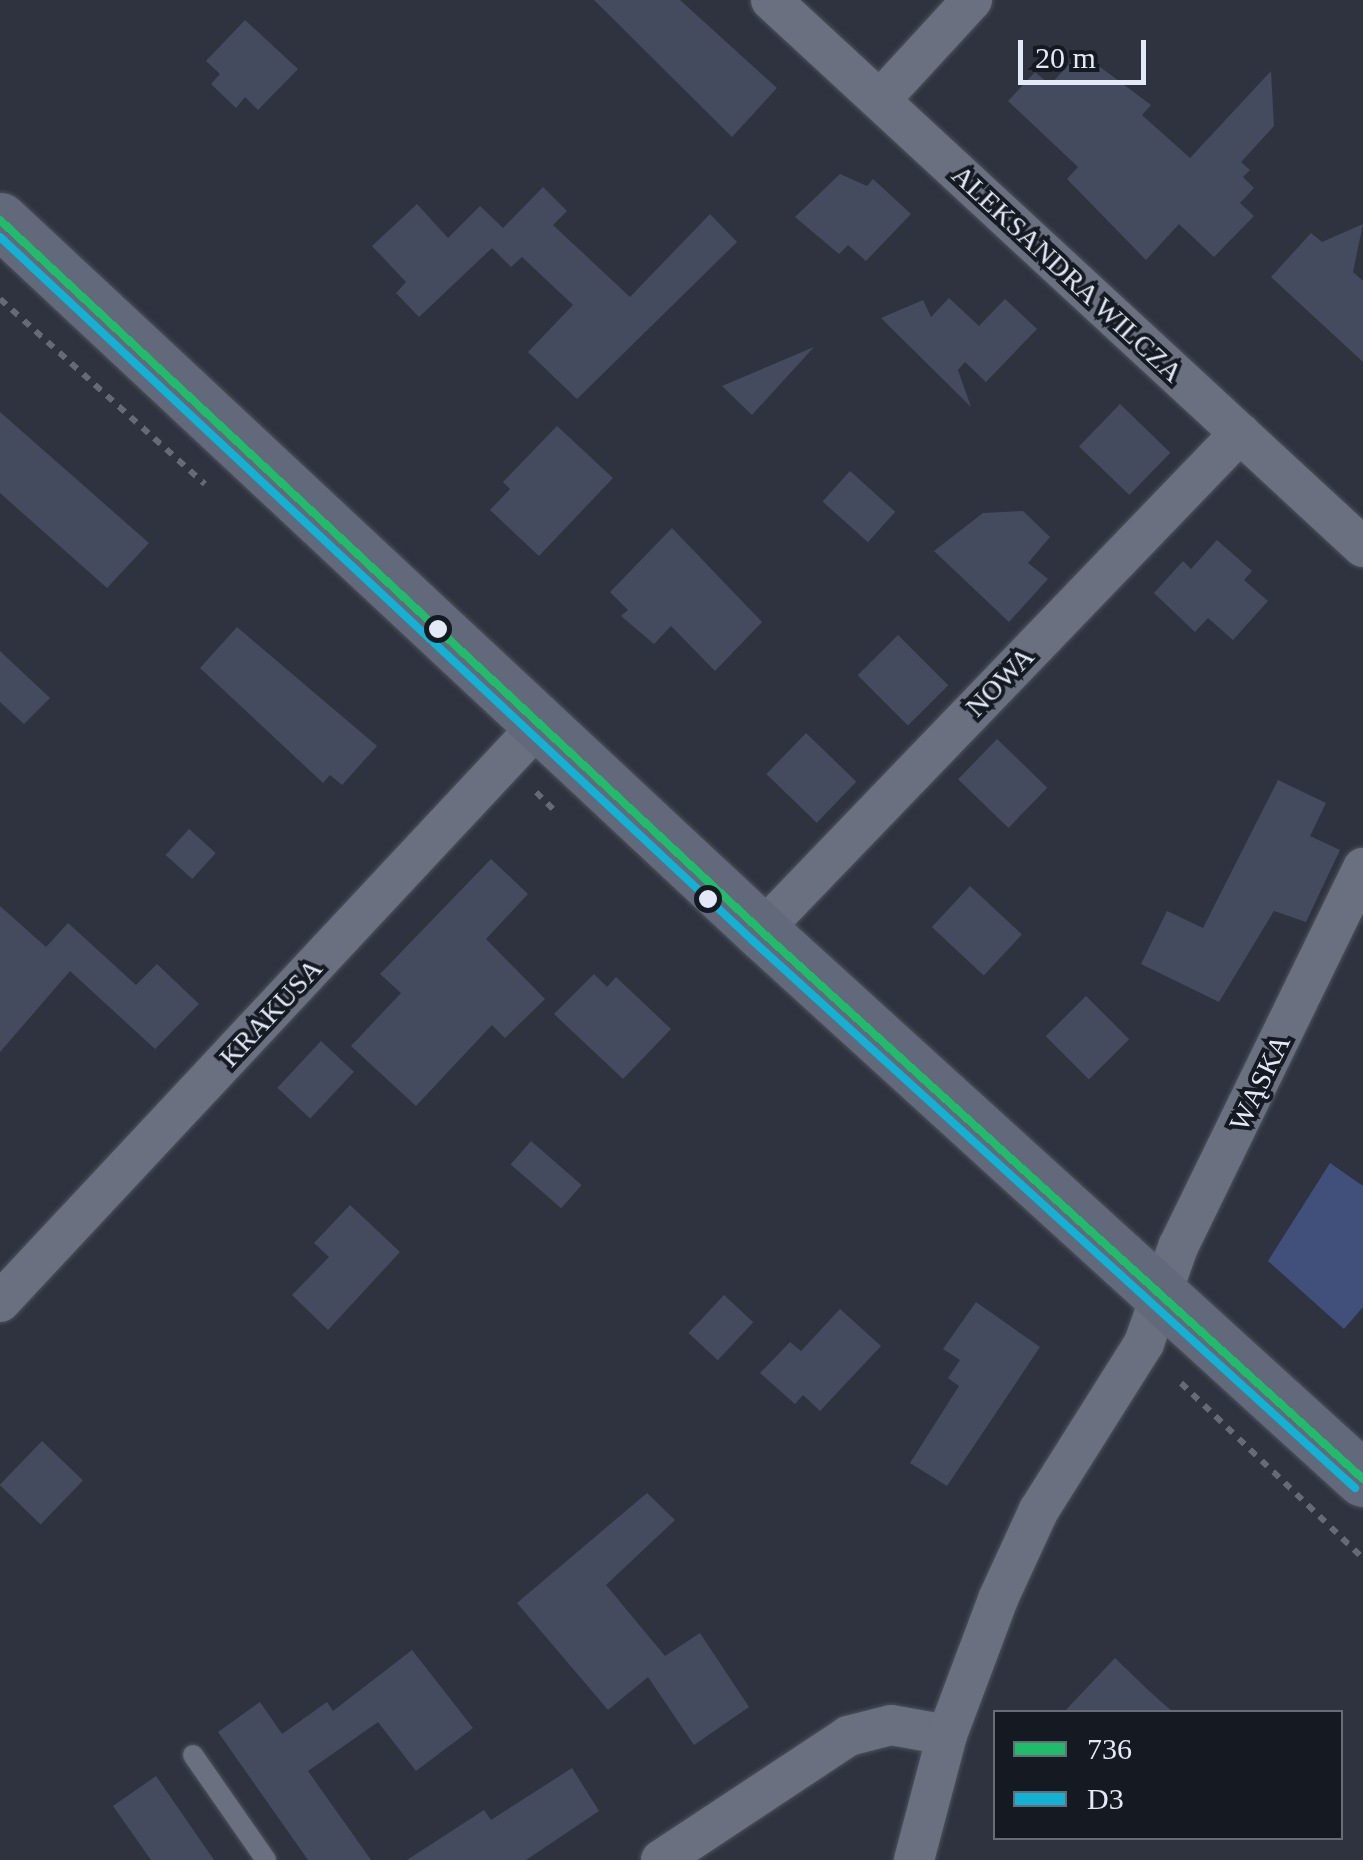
<!DOCTYPE html>
<meta charset="utf-8">
<style>
body{margin:0}
#map{position:relative;width:1363px;height:1860px;overflow:hidden;background:#2e333f;font-family:"Times New Roman",serif}
div>[style]{position:absolute}
.green>*{inset:0;background:#40507a}
.building>*{inset:0;background:#444b5e;transform-origin:0 0}
.path>*{height:6px;margin-top:-3px;transform-origin:0;background:repeating-linear-gradient(90deg,#656a76 0 8px,transparent 0 16px)}
.roads{filter:drop-shadow(0 0 2px #4d515b) drop-shadow(0 0 2px #4d515b)}
.service>*{height:20px;margin:-10px;padding:0 10px;transform-origin:10px;border-radius:10px;background:#6a7080}
.minor>*{height:40px;margin:-20px;padding:0 20px;transform-origin:20px;border-radius:20px;background:#6a7080}
.secondary>*{height:55px;margin:-27.5px;padding:0 27.5px;transform-origin:27.5px;border-radius:27.5px;background:#62697a}
.bus-1>*{height:8px;margin:-4px;padding:0 4px;transform-origin:4px;border-radius:4px;background:#20bc6c}
.bus-2>*{height:8px;margin:-4px;padding:0 4px;transform-origin:4px;border-radius:4px;background:#13b2d5}
.dots>*{width:28px;height:28px;translate:-50% -50%;box-sizing:border-box;border:5px solid #151922;border-radius:50%}
span{translate:-50% -50%;white-space:nowrap;text-align:center;line-height:1.15;-webkit-text-stroke:8px #151922;paint-order:stroke}
.street-label{font-size:28px;color:#e3e9f6}
.legend{position:absolute;left:993px;top:1710px;width:350px;height:130px;box-sizing:border-box;background:#151922;border:2px solid #676c77;margin:0;padding:12px 18px;list-style:none;font-size:30px;color:#e3e9f6}
.legend li{display:flex;align-items:center;gap:20px;height:50px}
.legend b{width:50px;border:2px solid #676c77}
.scale{position:absolute;left:1018px;top:40px;width:128px;height:45px;box-sizing:border-box;border:5px solid #e3e9f6;border-top:0;padding-left:12px;font-size:30px;line-height:35px;white-space:nowrap;color:#e3e9f6;-webkit-text-stroke:8px #151922;paint-order:stroke}
</style>
<div id="map">
<div class="green">
<div style="clip-path:polygon(1330px 1163px,1363px 1186px,1363px 1307px,1344px 1329px,1268px 1261px)"></div>
</div>
<div class="building">
<div style="clip-path:polygon(594px 0,680px 0,777px 88px,732px 137px)"></div>
<div style="clip-path:polygon(245px 20px,298px 69px,258px 110px,245px 97px,236px 108px,211px 84px,220px 74px,206px 61px)"></div>
<div style="clip-path:polygon(1080px 52px,1151px 105px,1142px 115px,1190px 158px,1271px 71px,1274px 126px,1241px 162px,1250px 170px,1243px 177px,1254px 188px,1240px 203px,1254px 216px,1214px 257px,1179px 224px,1146px 260px,1067px 179px,1078px 167px,1008px 101px,1035px 72px,1050px 85px)"></div>
<div style="clip-path:polygon(840px 174px,867px 186px,873px 179px,911px 214px,866px 261px,848px 245px,839px 254px,795px 217px)"></div>
<div style="clip-path:polygon(543px 187px,567px 211px,553px 225px,630px 297px,710px 214px,737px 242px,577px 399px,528px 352px,573px 305px,522px 257px,511px 267px,492px 248px,419px 317px,396px 293px,406px 282px,372px 246px,417px 204px,448px 238px,480px 206px,503px 228px)"></div>
<div style="clip-path:polygon(1363px 224px,1353px 272px,1363px 281px,1363px 362px,1271px 277px,1311px 233px,1322px 242px)"></div>
<div style="clip-path:polygon(949px 298px,979px 326px,1005px 299px,1037px 329px,986px 382px,965px 362px,958px 370px,971px 407px,881px 318px,923px 300px,931px 317px)"></div>
<div style="clip-path:polygon(814px 347px,752px 415px,722px 386px)"></div>
<div style="left:1120px;top:404px;width:70px;height:59px;rotate:44deg"></div>
<div style="clip-path:polygon(0 412px,149px 543px,107px 588px,0 493px)"></div>
<div style="clip-path:polygon(557px 426px,613px 478px,539px 556px,490px 510px,510px 489px,503px 482px)"></div>
<div style="left:850px;top:471px;width:61px;height:41px;rotate:42deg"></div>
<div style="clip-path:polygon(1023px 511px,1050px 537px,1028px 563px,1048px 579px,1009px 622px,934px 551px,983px 513px)"></div>
<div style="clip-path:polygon(672px 528px,762px 622px,715px 671px,671px 626px,654px 644px,621px 616px,628px 610px,610px 592px)"></div>
<div style="clip-path:polygon(1217px 540px,1252px 571px,1244px 580px,1268px 601px,1233px 640px,1208px 618px,1195px 632px,1154px 593px,1183px 561px,1191px 569px)"></div>
<div style="clip-path:polygon(237px 627px,377px 746px,342px 785px,330px 775px,323px 783px,200px 668px)"></div>
<div style="left:898px;top:635px;width:71px;height:57px;rotate:45deg"></div>
<div style="clip-path:polygon(0 651px,50px 698px,24px 724px,0 702px)"></div>
<div style="left:806px;top:733px;width:70px;height:57px;rotate:44deg"></div>
<div style="left:997px;top:739px;width:70px;height:56px;rotate:44deg"></div>
<div style="clip-path:polygon(1278px 780px,1326px 803px,1310px 836px,1340px 850px,1306px 922px,1274px 911px,1219px 1002px,1141px 964px,1167px 911px,1203px 928px)"></div>
<div style="left:189px;top:829px;width:36px;height:35px;rotate:42deg"></div>
<div style="clip-path:polygon(491px 859px,528px 894px,486px 939px,545px 999px,505px 1038px,492px 1025px,416px 1106px,351px 1046px,401px 993px,380px 974px)"></div>
<div style="left:970px;top:886px;width:71px;height:56px;rotate:43deg"></div>
<div style="clip-path:polygon(0 906px,46px 947px,68px 923px,136px 985px,157px 964px,199px 1004px,155px 1049px,70px 971px,0 1052px)"></div>
<div style="clip-path:polygon(594px 974px,607px 987px,616px 977px,671px 1029px,623px 1079px,554px 1014px)"></div>
<div style="left:1086px;top:996px;width:61px;height:57px;rotate:45deg"></div>
<div style="left:321px;top:1041px;width:45px;height:64px;rotate:43deg"></div>
<div style="left:531px;top:1141px;width:67px;height:31px;rotate:41deg"></div>
<div style="clip-path:polygon(350px 1205px,400px 1252px,328px 1330px,292px 1295px,329px 1257px,314px 1243px)"></div>
<div style="left:724px;top:1295px;width:40px;height:52px;rotate:43deg"></div>
<div style="clip-path:polygon(976px 1302px,1040px 1347px,947px 1486px,910px 1463px,959px 1386px,948px 1378px,960px 1360px,943px 1349px)"></div>
<div style="clip-path:polygon(840px 1309px,881px 1346px,820px 1411px,803px 1395px,795px 1404px,760px 1373px,790px 1342px,801px 1351px)"></div>
<div style="left:42px;top:1441px;width:57px;height:61px;rotate:44deg"></div>
<div style="clip-path:polygon(647px 1493px,675px 1520px,606px 1585px,665px 1656px,700px 1633px,749px 1707px,694px 1745px,648px 1677px,608px 1710px,517px 1603px)"></div>
<div style="clip-path:polygon(412px 1650px,473px 1728px,416px 1771px,378px 1722px,308px 1771px,371px 1860px,308px 1860px,218px 1732px,260px 1702px,282px 1734px,327px 1702px,333px 1711px)"></div>
<div style="clip-path:polygon(1115px 1658px,1148px 1690px,1173px 1712px,1064px 1712px)"></div>
<div style="clip-path:polygon(572px 1768px,599px 1811px,526px 1860px,407px 1860px,484px 1810px,491px 1820px)"></div>
<div style="clip-path:polygon(156px 1776px,214px 1860px,151px 1860px,113px 1806px)"></div>
</div>
<div class="path">
<div style="left:0;top:299px;width:276px;rotate:42.1deg"></div>
<div style="left:536px;top:792px;width:27px;rotate:45deg"></div>
<div style="left:1181px;top:1383px;width:252px;rotate:43.9deg"></div>
</div>
<div class="roads">
<div class="service">
<div style="left:193px;top:1755px;width:128px;rotate:55.2deg"></div>
</div>
<div class="minor">
<div style="left:771px;top:0;width:806px;rotate:42.74deg"></div>
<div style="left:880px;top:100px;width:136px;rotate:-47.4deg"></div>
<div style="left:761px;top:931px;width:691px;rotate:-46.11deg"></div>
<div style="left:0;top:1302px;width:791px;rotate:-46.95deg"></div>
<div style="left:661px;top:1860px;width:224px;rotate:-33.5deg"></div>
<div style="left:848px;top:1736px;width:44px;rotate:-14.3deg"></div>
<div style="left:891px;top:1725px;width:57px;rotate:10.1deg"></div>
<div style="left:914px;top:1860px;width:129px;rotate:-75.2deg"></div>
<div style="left:947px;top:1735px;width:145px;rotate:-69.4deg"></div>
<div style="left:998px;top:1599px;width:98px;rotate:-65.3deg"></div>
<div style="left:1039px;top:1510px;width:197px;rotate:-57.8deg"></div>
<div style="left:1144px;top:1343px;width:102px;rotate:-70.5deg"></div>
<div style="left:1178px;top:1247px;width:422px;rotate:-64deg"></div>
</div>
<div class="secondary">
<div style="left:0;top:220px;width:1041px;rotate:43.05deg"></div>
<div style="left:761px;top:931px;width:814px;rotate:42.31deg"></div>
</div>
</div>
<div class="bus-1">
<div style="left:0;top:220px;width:1041px;rotate:43.05deg"></div>
<div style="left:761px;top:931px;width:814px;rotate:42.31deg"></div>
</div>
<div class="bus-2">
<div style="left:0;top:237px;width:1029px;rotate:43.07deg"></div>
<div style="left:752px;top:940px;width:815px;rotate:42.26deg"></div>
</div>
<div class="dots">
<div style="left:438px;top:629px;background:#e3e9f6"></div>
<div style="left:708px;top:899px;background:#e3e9f6"></div>
</div>
<div class="street-label">
<span style="left:1067px;top:274px;rotate:43deg">ALEKSANDRA WILCZA</span>
<span style="left:1000px;top:682px;rotate:-46deg">NOWA</span>
<span style="left:271px;top:1013px;rotate:-47deg">KRAKUSA</span>
<span style="left:1260px;top:1083px;rotate:-64deg">WĄSKA</span>
</div>
<ul class="legend">
<li><b style="height:12px;background:#20bc6c"></b>736</li>
<li><b style="height:12px;background:#13b2d5"></b>D3</li>
</ul>
<div class="scale">20 m</div>
</div>
